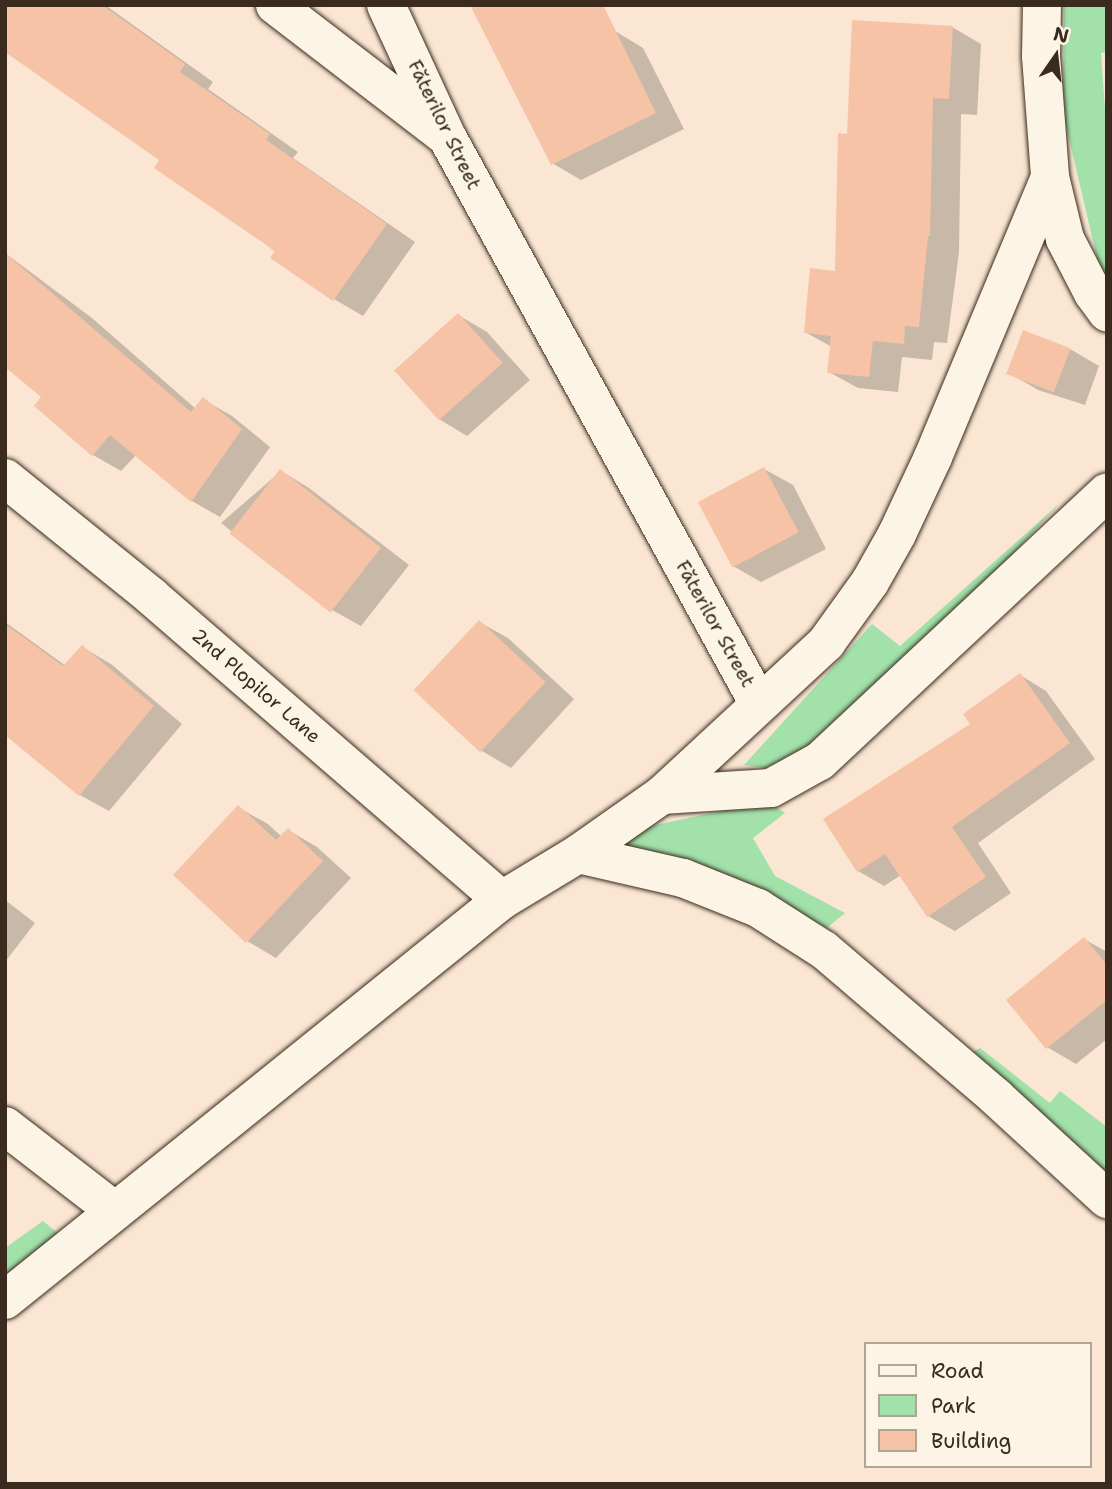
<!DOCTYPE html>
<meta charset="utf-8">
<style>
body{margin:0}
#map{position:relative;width:1112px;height:1489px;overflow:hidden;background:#fae6d2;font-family:"Shantell Sans",sans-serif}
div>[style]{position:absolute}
.green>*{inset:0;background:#a2e1aa}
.shadow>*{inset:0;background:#0003}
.building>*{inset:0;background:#f6c3a7;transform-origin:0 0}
.roads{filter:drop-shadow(0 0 2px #3b2a1e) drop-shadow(0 0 2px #3b2a1e)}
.minor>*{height:38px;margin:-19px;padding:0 19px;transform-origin:19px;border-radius:19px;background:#fcf5e5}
span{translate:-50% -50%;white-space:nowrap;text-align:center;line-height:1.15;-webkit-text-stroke:7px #fcf5e5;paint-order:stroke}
.street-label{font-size:19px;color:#3b2a1e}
.frame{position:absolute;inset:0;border:7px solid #3b2a1e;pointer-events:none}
.legend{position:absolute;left:864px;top:1342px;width:228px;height:126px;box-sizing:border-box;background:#fcf5e5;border:2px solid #afa495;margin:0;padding:9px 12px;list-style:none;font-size:21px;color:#3b2a1e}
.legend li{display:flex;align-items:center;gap:14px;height:35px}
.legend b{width:35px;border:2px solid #afa495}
.north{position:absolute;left:1021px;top:21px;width:70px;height:70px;-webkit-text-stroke:5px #fcf5e5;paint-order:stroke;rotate:14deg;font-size:19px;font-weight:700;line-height:28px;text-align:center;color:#3b2a1e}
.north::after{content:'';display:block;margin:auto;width:24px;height:32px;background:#3b2a1e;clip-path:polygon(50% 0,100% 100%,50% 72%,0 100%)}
</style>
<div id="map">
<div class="green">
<div style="clip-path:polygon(1064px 5px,1107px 5px,1107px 52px,1101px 53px,1107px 137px,1107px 274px,1101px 275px,1063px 113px)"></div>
<div style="clip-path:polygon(1059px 504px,975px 595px,806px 751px,765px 768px,744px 765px,872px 624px,900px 646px)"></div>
<div style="clip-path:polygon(768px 801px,785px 813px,753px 838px,775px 876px,845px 913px,827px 928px,737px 883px,616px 847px,637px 829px)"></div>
<div style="clip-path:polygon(980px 1048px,1050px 1103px,1060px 1091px,1107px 1127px,1107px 1185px,967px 1055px)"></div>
<div style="clip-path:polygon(43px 1221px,60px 1235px,5px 1278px,5px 1248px)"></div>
</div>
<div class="shadow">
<div style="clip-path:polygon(5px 5px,105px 5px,213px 82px,208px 89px,298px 152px,293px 158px,415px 242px,363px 316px,334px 299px,161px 160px)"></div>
<div style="clip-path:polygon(952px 27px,981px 44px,977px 115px,961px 114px,959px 252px,947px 343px,934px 342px,932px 360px,902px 357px,898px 392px,858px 388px,829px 372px,832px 347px,805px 332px,837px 273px,849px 135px)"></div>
<div style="clip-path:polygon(615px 31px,643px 48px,684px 129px,581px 180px,552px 163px)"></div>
<div style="clip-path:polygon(5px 253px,92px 318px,196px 409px,204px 400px,232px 416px,270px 447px,220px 517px,192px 501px,136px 455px,121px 471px,93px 455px,44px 397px,5px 365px)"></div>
<div style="clip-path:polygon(458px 315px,487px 332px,530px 380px,467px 436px,439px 419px,395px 370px)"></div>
<div style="clip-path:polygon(1070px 349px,1099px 366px,1085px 405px,1038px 390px,1009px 373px)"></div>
<div style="clip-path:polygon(764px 469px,793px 485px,826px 549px,761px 582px,733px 566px)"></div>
<div style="clip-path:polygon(281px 471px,309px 488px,409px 565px,361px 626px,332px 610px,221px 523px)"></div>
<div style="clip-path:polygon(5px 622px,66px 666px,82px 647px,111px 664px,182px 724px,109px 811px,80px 795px,5px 733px)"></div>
<div style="clip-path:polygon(479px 622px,508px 638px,574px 699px,511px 768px,482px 751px,416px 690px)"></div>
<div style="clip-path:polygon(1020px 675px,1046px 691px,1095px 759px,978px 843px,1011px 893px,955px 931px,928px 916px,901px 875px,884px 886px,858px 871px,972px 725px)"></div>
<div style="clip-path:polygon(239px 808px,268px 824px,282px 837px,288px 830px,317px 847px,351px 878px,276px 958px,247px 941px)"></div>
<div style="clip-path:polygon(5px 900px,35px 923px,5px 962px)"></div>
<div style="clip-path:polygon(1084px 939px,1107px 952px,1107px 1039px,1076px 1064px,1047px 1047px)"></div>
</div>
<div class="building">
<div style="clip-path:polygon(5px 5px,102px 5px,185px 64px,180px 72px,270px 134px,266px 140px,387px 224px,333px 301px,270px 258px,275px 251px,154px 168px,159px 160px,5px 52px)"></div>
<div style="clip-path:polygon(470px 5px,603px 5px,656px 113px,551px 165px)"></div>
<div style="clip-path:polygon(852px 20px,953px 26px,949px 99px,933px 98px,930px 236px,928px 236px,919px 327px,905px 326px,904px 344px,873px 341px,869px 377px,827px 373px,831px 336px,804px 333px,810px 268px,835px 271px,838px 133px,847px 134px)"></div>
<div style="clip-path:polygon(5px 253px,191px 412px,203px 397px,242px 429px,191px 502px,110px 435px,92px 456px,34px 406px,41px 397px,5px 367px)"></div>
<div style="left:458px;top:313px;width:67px;height:86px;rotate:48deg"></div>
<div style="left:1023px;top:330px;width:51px;height:47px;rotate:21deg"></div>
<div style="left:764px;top:467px;width:74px;height:75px;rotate:62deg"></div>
<div style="left:280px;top:469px;width:128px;height:82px;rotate:38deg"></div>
<div style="left:479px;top:620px;width:91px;height:96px;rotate:43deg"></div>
<div style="clip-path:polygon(5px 624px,63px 666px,82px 645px,154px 706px,79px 796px,5px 735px)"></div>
<div style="clip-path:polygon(1020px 673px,1070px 743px,952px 827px,986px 877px,927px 917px,885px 854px,857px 872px,823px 819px,970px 724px,963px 714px)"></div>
<div style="clip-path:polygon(238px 805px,276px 840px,288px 828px,323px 861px,246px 943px,173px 875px)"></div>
<div style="clip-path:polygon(1084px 937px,1107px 965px,1107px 1000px,1046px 1049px,1006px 1000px)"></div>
</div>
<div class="roads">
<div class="minor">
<div style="left:275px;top:5px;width:212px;rotate:37.5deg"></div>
<div style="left:386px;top:5px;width:145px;rotate:65.2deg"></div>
<div style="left:447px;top:137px;width:647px;rotate:61.18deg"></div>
<div style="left:1042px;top:5px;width:51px;rotate:91.1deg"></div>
<div style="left:1041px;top:56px;width:121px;rotate:85.7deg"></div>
<div style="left:1050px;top:177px;width:64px;rotate:76.4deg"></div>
<div style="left:1065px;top:239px;width:61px;rotate:62.6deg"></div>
<div style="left:1093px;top:293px;width:24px;rotate:54deg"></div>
<div style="left:5px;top:478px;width:188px;rotate:38.9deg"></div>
<div style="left:151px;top:596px;width:464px;rotate:40.9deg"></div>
<div style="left:662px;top:795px;width:109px;rotate:-3.7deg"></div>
<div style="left:771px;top:788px;width:56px;rotate:-28.9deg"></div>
<div style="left:820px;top:761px;width:393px;rotate:-43.1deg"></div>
<div style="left:578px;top:854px;width:108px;rotate:12.9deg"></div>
<div style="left:683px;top:878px;width:81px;rotate:21.8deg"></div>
<div style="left:758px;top:908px;width:78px;rotate:32.5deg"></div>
<div style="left:824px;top:950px;width:226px;rotate:40.5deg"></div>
<div style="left:996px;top:1097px;width:151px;rotate:42.6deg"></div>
<div style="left:5px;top:1126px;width:139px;rotate:37.7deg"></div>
<div style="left:5px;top:1300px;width:638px;rotate:-38.83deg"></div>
<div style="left:502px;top:900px;width:89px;rotate:-31.2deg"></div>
<div style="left:578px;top:854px;width:103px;rotate:-35.1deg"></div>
<div style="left:662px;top:795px;width:224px;rotate:-42.8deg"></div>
<div style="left:826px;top:643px;width:75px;rotate:-54.2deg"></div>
<div style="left:870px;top:582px;width:55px;rotate:-60.6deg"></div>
<div style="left:897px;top:534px;width:85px;rotate:-64.9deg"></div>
<div style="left:933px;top:457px;width:303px;rotate:-67.3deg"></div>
</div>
</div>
<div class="street-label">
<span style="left:444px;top:125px;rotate:64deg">Făterilor Street</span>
<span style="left:715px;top:624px;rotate:61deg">Făterilor Street</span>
<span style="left:256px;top:686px;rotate:41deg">2nd Plopilor Lane</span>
</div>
<div class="frame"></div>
<ul class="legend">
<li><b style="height:9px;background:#fcf5e5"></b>Road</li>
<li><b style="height:19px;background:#a2e1aa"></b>Park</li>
<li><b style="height:19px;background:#f6c3a7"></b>Building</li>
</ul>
<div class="north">N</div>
</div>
